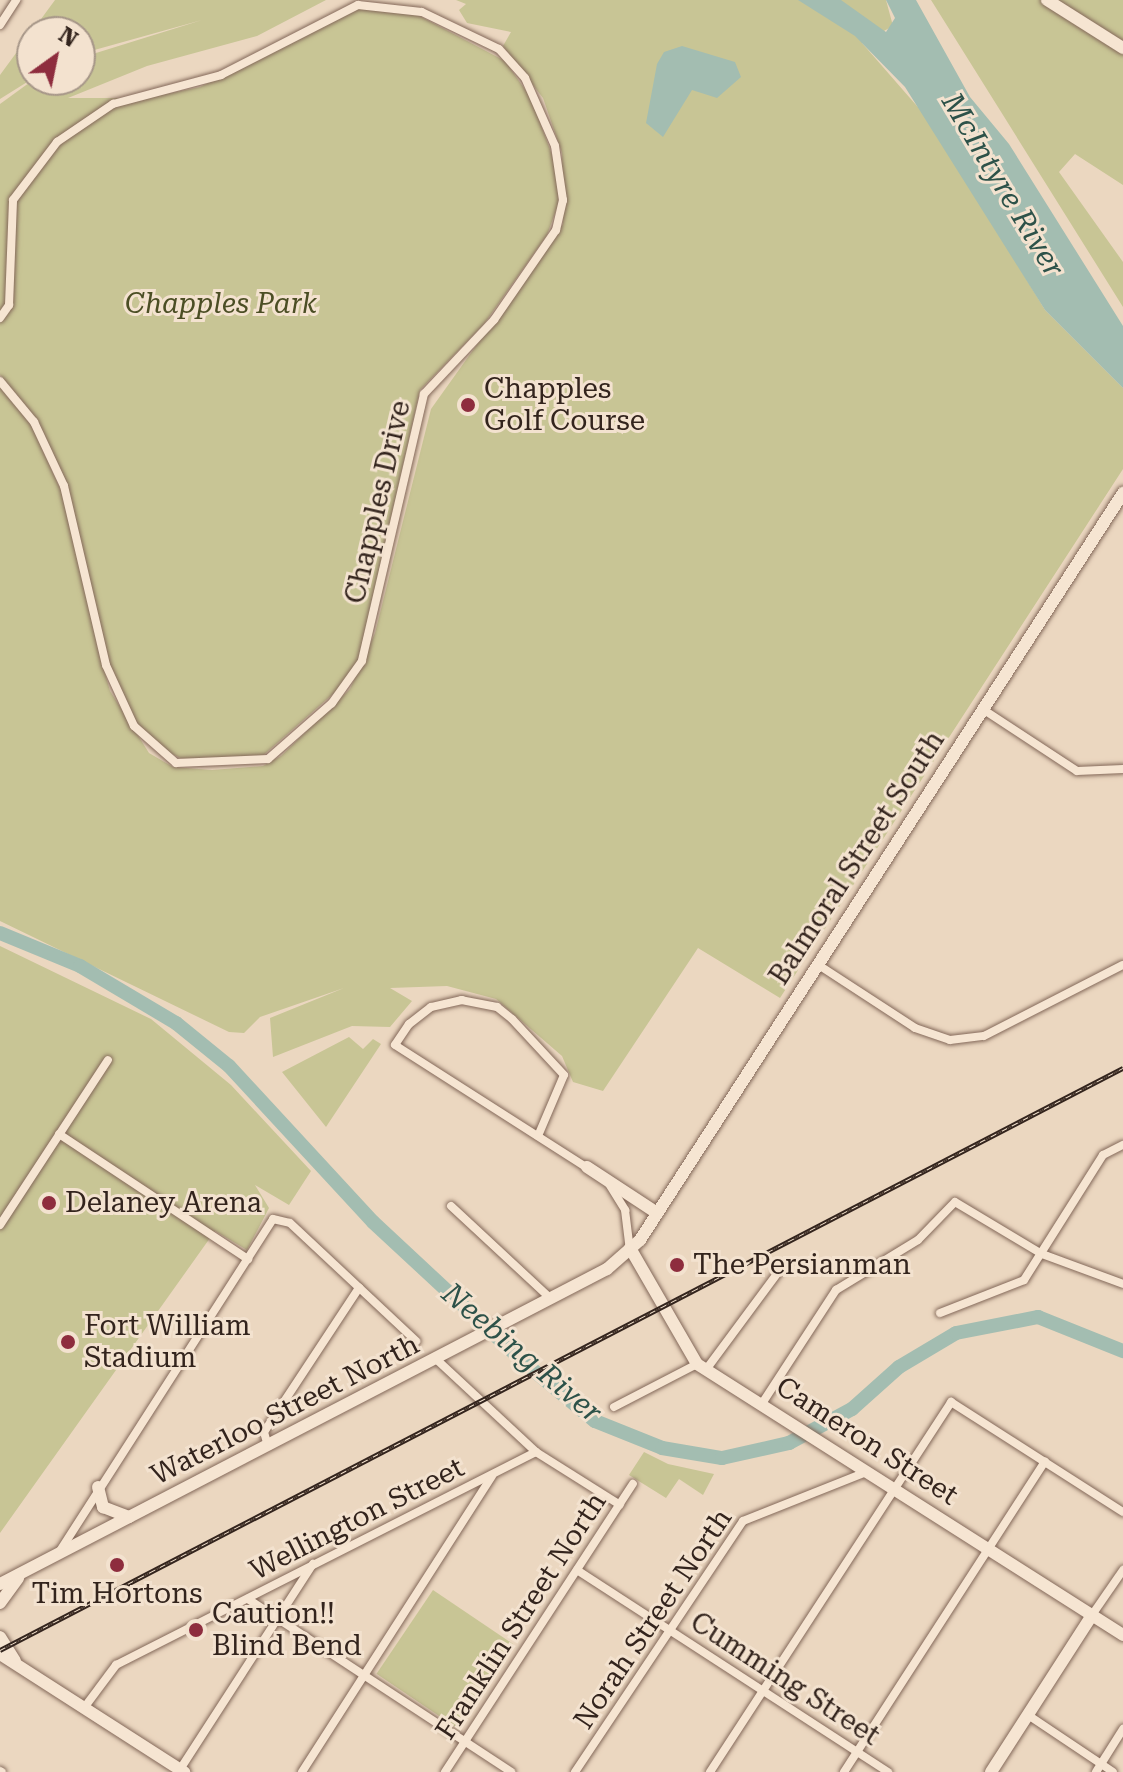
<!DOCTYPE html>
<style>
body{margin:0}
#map{position:relative;width:1123px;height:1772px;overflow:hidden;background:#ebd7c0;font-family:"Roboto Serif",serif}
div>[style]{position:absolute}
.green>*{inset:0;background:#c8c595;transform-origin:0 0}
.water>*{inset:0;background:#a3bdb1}
.river>*{height:14px;margin:-7px;padding:0 7px;transform-origin:7px;border-radius:7px;background:#a3bdb1}
.roads{filter:drop-shadow(0 0 2px #836859) drop-shadow(0 0 2px #836859)}
.street>*{height:8px;margin:-4px;padding:0 4px;transform-origin:4px;border-radius:4px;background:#f6e5d2}
.secondary>*{height:12px;margin:-6px;padding:0 6px;transform-origin:6px;border-radius:6px;background:#f6e5d2}
.rail>*{height:5px;margin-top:-2.5px;transform-origin:0;background:repeating-linear-gradient(90deg,#f3e2cf 0 6px,#33241d 0 12px);box-sizing:border-box;border-block:2px solid #33241d}
.dots>*{width:22px;height:22px;translate:-50% -50%;box-sizing:border-box;border:4px solid #f3e2cf;border-radius:50%}
span{translate:-50% -50%;white-space:nowrap;text-align:center;line-height:1.15;-webkit-text-stroke:6px #f3e2cf;paint-order:stroke}
.park-label{font-size:28px;color:#4b4e24;font-style:italic}
.poi-label{font-size:28px;color:#33241d}
.left{translate:0 -50%;text-align:left}
.street-label{font-size:28px;color:#33241d}
.water-label{font-size:30px;color:#2d5249;font-style:italic}
.north{position:absolute;left:16px;top:16px;width:80px;height:80px;box-sizing:border-box;background:#f3e2cf;border:2px solid #a69688;border-radius:50%;rotate:33deg;font-size:22px;font-weight:700;line-height:32px;text-align:center;color:#33241d}
.north::after{content:'';display:block;margin:auto;width:28px;height:36px;background:#8e2d3e;clip-path:polygon(50% 0,100% 100%,50% 72%,0 100%)}
</style>
<div id="map">
<div class="green">
<div style="clip-path:polygon(55px 0,326px 0,257px 36px,147px 66px,68px 98px,147px 98px,200px 87px,364px 6px,412px 12px,505px 61px,531px 98px,555px 163px,559px 202px,547px 235px,484px 324px,420px 390px,359px 659px,342px 686px,259px 759px,185px 760px,155px 746px,135px 721px,96px 641px,110px 691px,149px 753px,173px 767px,212px 770px,263px 766px,281px 756px,350px 689px,375px 633px,431px 409px,563px 224px,562px 153px,543px 98px,503px 46px,511px 32px,467px 23px,459px 10px,466px 4px,456px 0,886px 0,893px 26px,862px 43px,930px 121px,1045px 310px,1123px 388px,1123px 469px,780px 998px,698px 948px,603px 1091px,573px 1082px,562px 1056px,496px 999px,447px 986px,390px 988px,412px 1001px,390px 1027px,352px 1026px,273px 1057px,270px 1018px,344px 988px,260px 1017px,244px 1033px,229px 1032px,0 921px,0 386px,31px 425px,63px 495px,44px 433px,0 375px,0 104px,33px 80px,80px 80px,80px 58px,202px 20px,80px 54px,80px 32px,32px 32px,32px 79px,0 99px,0 75px)"></div>
<div style="clip-path:polygon(931px 0,1123px 0,1123px 185px,1075px 154px,1059px 172px,1123px 262px,1123px 307px)"></div>
<div style="clip-path:polygon(0 946px,151px 1019px,231px 1085px,311px 1171px,289px 1205px,255px 1185px,269px 1208px,247px 1250px,215px 1231px,0 1533px)"></div>
<div style="clip-path:polygon(349px 1037px,363px 1049px,373px 1039px,381px 1044px,326px 1127px,282px 1072px)"></div>
<div style="clip-path:polygon(644px 1452px,668px 1464px,714px 1474px,703px 1495px,679px 1479px,666px 1498px,629px 1475px)"></div>
<div style="left:433px;top:1590px;width:97px;height:101px;rotate:34deg"></div>
</div>
<div class="water">
<div style="clip-path:polygon(798px 0,841px 0,886px 32px,895px 18px,886px 0,916px 0,970px 97px,1009px 144px,1123px 326px,1123px 388px,1045px 310px,905px 87px,855px 36px)"></div>
<div style="clip-path:polygon(682px 46px,735px 62px,741px 77px,717px 98px,692px 90px,663px 137px,646px 123px,657px 64px,664px 52px)"></div>
</div>
<div class="river">
<div style="left:0;top:933px;width:87px;rotate:22.4deg"></div>
<div style="left:80px;top:966px;width:112px;rotate:30.7deg"></div>
<div style="left:176px;top:1023px;width:68px;rotate:39.1deg"></div>
<div style="left:229px;top:1066px;width:212px;rotate:47.3deg"></div>
<div style="left:373px;top:1222px;width:210px;rotate:42.9deg"></div>
<div style="left:527px;top:1365px;width:88px;rotate:39.5deg"></div>
<div style="left:595px;top:1421px;width:72px;rotate:21.9deg"></div>
<div style="left:662px;top:1448px;width:61px;rotate:9.5deg"></div>
<div style="left:722px;top:1458px;width:69px;rotate:-12.6deg"></div>
<div style="left:789px;top:1443px;width:72px;rotate:-28.4deg"></div>
<div style="left:852px;top:1409px;width:63px;rotate:-41.8deg"></div>
<div style="left:899px;top:1367px;width:66px;rotate:-30.8deg"></div>
<div style="left:956px;top:1333px;width:84px;rotate:-11deg"></div>
<div style="left:1038px;top:1317px;width:92px;rotate:21.8deg"></div>
</div>
<div class="roads">
<div class="street">
<div style="left:0;top:25px;width:30px;rotate:-57deg"></div>
<div style="left:0;top:318px;width:16px;rotate:-55deg"></div>
<div style="left:9px;top:305px;width:105px;rotate:-87.8deg"></div>
<div style="left:13px;top:200px;width:73px;rotate:-52.8deg"></div>
<div style="left:57px;top:142px;width:68px;rotate:-34.2deg"></div>
<div style="left:113px;top:104px;width:112px;rotate:-15deg"></div>
<div style="left:221px;top:75px;width:154px;rotate:-27.1deg"></div>
<div style="left:358px;top:5px;width:64px;rotate:6.2deg"></div>
<div style="left:422px;top:12px;width:85px;rotate:25.7deg"></div>
<div style="left:499px;top:49px;width:39px;rotate:48deg"></div>
<div style="left:525px;top:78px;width:74px;rotate:66.2deg"></div>
<div style="left:555px;top:146px;width:55px;rotate:81.6deg"></div>
<div style="left:563px;top:200px;width:31px;rotate:103deg"></div>
<div style="left:556px;top:230px;width:109px;rotate:124.6deg"></div>
<div style="left:494px;top:320px;width:102px;rotate:133.4deg"></div>
<div style="left:424px;top:394px;width:274px;rotate:103.1deg"></div>
<div style="left:362px;top:661px;width:52px;rotate:125.5deg"></div>
<div style="left:332px;top:703px;width:85px;rotate:138.8deg"></div>
<div style="left:268px;top:759px;width:92px;rotate:177.5deg"></div>
<div style="left:176px;top:763px;width:56px;rotate:-138.6deg"></div>
<div style="left:134px;top:726px;width:67px;rotate:-114.7deg"></div>
<div style="left:106px;top:665px;width:184px;rotate:-103.2deg"></div>
<div style="left:64px;top:486px;width:71px;rotate:-115.1deg"></div>
<div style="left:34px;top:422px;width:53px;rotate:-129.7deg"></div>
<div style="left:984px;top:710px;width:111px;rotate:33.3deg"></div>
<div style="left:1077px;top:771px;width:46px;rotate:-2.5deg"></div>
<div style="left:817px;top:964px;width:117px;rotate:33.1deg"></div>
<div style="left:915px;top:1028px;width:37px;rotate:19deg"></div>
<div style="left:950px;top:1040px;width:34px;rotate:-7deg"></div>
<div style="left:984px;top:1036px;width:156px;rotate:-27.1deg"></div>
<div style="left:59px;top:1134px;width:227px;rotate:33.5deg"></div>
<div style="left:538px;top:1136px;width:66px;rotate:-66.9deg"></div>
<div style="left:564px;top:1075px;width:76px;rotate:-132.9deg"></div>
<div style="left:512px;top:1019px;width:19px;rotate:-141deg"></div>
<div style="left:497px;top:1007px;width:36px;rotate:-169deg"></div>
<div style="left:462px;top:1000px;width:32px;rotate:167deg"></div>
<div style="left:431px;top:1007px;width:28px;rotate:142deg"></div>
<div style="left:409px;top:1024px;width:25px;rotate:124deg"></div>
<div style="left:395px;top:1045px;width:230px;rotate:32.6deg"></div>
<div style="left:609px;top:1184px;width:31px;rotate:58deg"></div>
<div style="left:625px;top:1210px;width:38px;rotate:83deg"></div>
<div style="left:451px;top:1206px;width:135px;rotate:42.9deg"></div>
<div style="left:0;top:1225px;width:197px;rotate:-56.8deg"></div>
<div style="left:940px;top:1313px;width:90px;rotate:-21.4deg"></div>
<div style="left:1024px;top:1280px;width:148px;rotate:-57.7deg"></div>
<div style="left:1103px;top:1155px;width:22px;rotate:-27deg"></div>
<div style="left:436px;top:1359px;width:137px;rotate:42.9deg"></div>
<div style="left:536px;top:1452px;width:99px;rotate:32.2deg"></div>
<div style="left:708px;top:1367px;width:119px;rotate:-53.5deg"></div>
<div style="left:763px;top:1402px;width:134px;rotate:-56.9deg"></div>
<div style="left:836px;top:1290px;width:96px;rotate:-31.4deg"></div>
<div style="left:918px;top:1240px;width:53px;rotate:-45.8deg"></div>
<div style="left:955px;top:1202px;width:101px;rotate:30.9deg"></div>
<div style="left:1042px;top:1254px;width:86px;rotate:20.3deg"></div>
<div style="left:614px;top:1407px;width:93px;rotate:-27.4deg"></div>
<div style="left:268px;top:1446px;width:15px;rotate:-106deg"></div>
<div style="left:264px;top:1432px;width:173px;rotate:-56.6deg"></div>
<div style="left:58px;top:1554px;width:398px;rotate:-57.3deg"></div>
<div style="left:273px;top:1219px;width:17px;rotate:13deg"></div>
<div style="left:290px;top:1223px;width:173px;rotate:43.1deg"></div>
<div style="left:577px;top:1570px;width:371px;rotate:33deg"></div>
<div style="left:248px;top:1599px;width:315px;rotate:33.3deg"></div>
<div style="left:1092px;top:1615px;width:55px;rotate:-55.4deg"></div>
<div style="left:84px;top:1708px;width:54px;rotate:-53.3deg"></div>
<div style="left:116px;top:1665px;width:471px;rotate:-26.9deg"></div>
<div style="left:1028px;top:1715px;width:102px;rotate:33.8deg"></div>
<div style="left:0;top:1771px;width:2px;rotate:27deg"></div>
<div style="left:179px;top:1771px;width:247px;rotate:-57.1deg"></div>
<div style="left:302px;top:1772px;width:352px;rotate:-57.3deg"></div>
<div style="left:445px;top:1772px;width:344px;rotate:-56.9deg"></div>
<div style="left:575px;top:1772px;width:302px;rotate:-56.2deg"></div>
<div style="left:743px;top:1521px;width:132px;rotate:-21.7deg"></div>
<div style="left:710px;top:1772px;width:442px;rotate:-56.9deg"></div>
<div style="left:951px;top:1402px;width:204px;rotate:32.6deg"></div>
<div style="left:844px;top:1772px;width:370px;rotate:-57.1deg"></div>
<div style="left:1096px;top:1772px;width:51px;rotate:-57.9deg"></div>
</div>
<div class="secondary">
<div style="left:1047px;top:0;width:90px;rotate:32.3deg"></div>
<div style="left:587px;top:1167px;width:84px;rotate:33.3deg"></div>
<div style="left:630px;top:1248px;width:134px;rotate:60deg"></div>
<div style="left:697px;top:1364px;width:505px;rotate:32.46deg"></div>
<div style="left:98px;top:1487px;width:21px;rotate:76deg"></div>
<div style="left:103px;top:1507px;width:28px;rotate:21deg"></div>
<div style="left:0;top:1584px;width:684px;rotate:-27.43deg"></div>
<div style="left:607px;top:1269px;width:44px;rotate:-41.3deg"></div>
<div style="left:640px;top:1240px;width:890px;rotate:-57.11deg"></div>
<div style="left:0;top:1603px;width:31px;rotate:-54deg"></div>
<div style="left:0;top:1637px;width:28px;rotate:58deg"></div>
<div style="left:0;top:1654px;width:219px;rotate:32.7deg"></div>
<div style="left:991px;top:1772px;width:187px;rotate:-57.2deg"></div>
</div>
</div>
<div class="rail">
<div style="left:0;top:1650px;width:1265px;rotate:-27.4deg"></div>
</div>
<div class="dots">
<div style="left:468px;top:405px;background:#8e2d3e"></div>
<div style="left:49px;top:1203px;background:#8e2d3e"></div>
<div style="left:677px;top:1265px;background:#8e2d3e"></div>
<div style="left:68px;top:1342px;background:#8e2d3e"></div>
<div style="left:117px;top:1565px;background:#8e2d3e"></div>
<div style="left:196px;top:1630px;background:#8e2d3e"></div>
</div>
<div class="park-label">
<span style="left:221px;top:304px">Chapples Park</span>
</div>
<div class="poi-label">
<span class="left" style="left:484px;top:405px">Chapples<br>Golf Course</span>
<span class="left" style="left:65px;top:1203px">Delaney Arena</span>
<span class="left" style="left:693px;top:1265px">The Persianman</span>
<span class="left" style="left:84px;top:1342px">Fort William<br>Stadium</span>
<span style="left:117px;top:1594px">Tim Hortons</span>
<span class="left" style="left:212px;top:1630px">Caution!!<br>Blind Bend</span>
</div>
<div class="street-label">
<span style="left:378px;top:502px;rotate:-77deg">Chapples Drive</span>
<span style="left:857px;top:858px;rotate:-57deg">Balmoral Street South</span>
<span style="left:285px;top:1410px;rotate:-27deg">Waterloo Street North</span>
<span style="left:867px;top:1441px;rotate:33deg">Cameron Street</span>
<span style="left:357px;top:1519px;rotate:-27deg">Wellington Street</span>
<span style="left:521px;top:1616px;rotate:-57deg">Franklin Street North</span>
<span style="left:653px;top:1619px;rotate:-56deg">Norah Street North</span>
<span style="left:785px;top:1679px;rotate:33deg">Cumming Street</span>
</div>
<div class="water-label">
<span style="left:1003px;top:185px;rotate:59deg">McIntyre River</span>
<span style="left:522px;top:1353px;rotate:40deg">Neebing River</span>
</div>
<div class="north">N</div>
</div>
